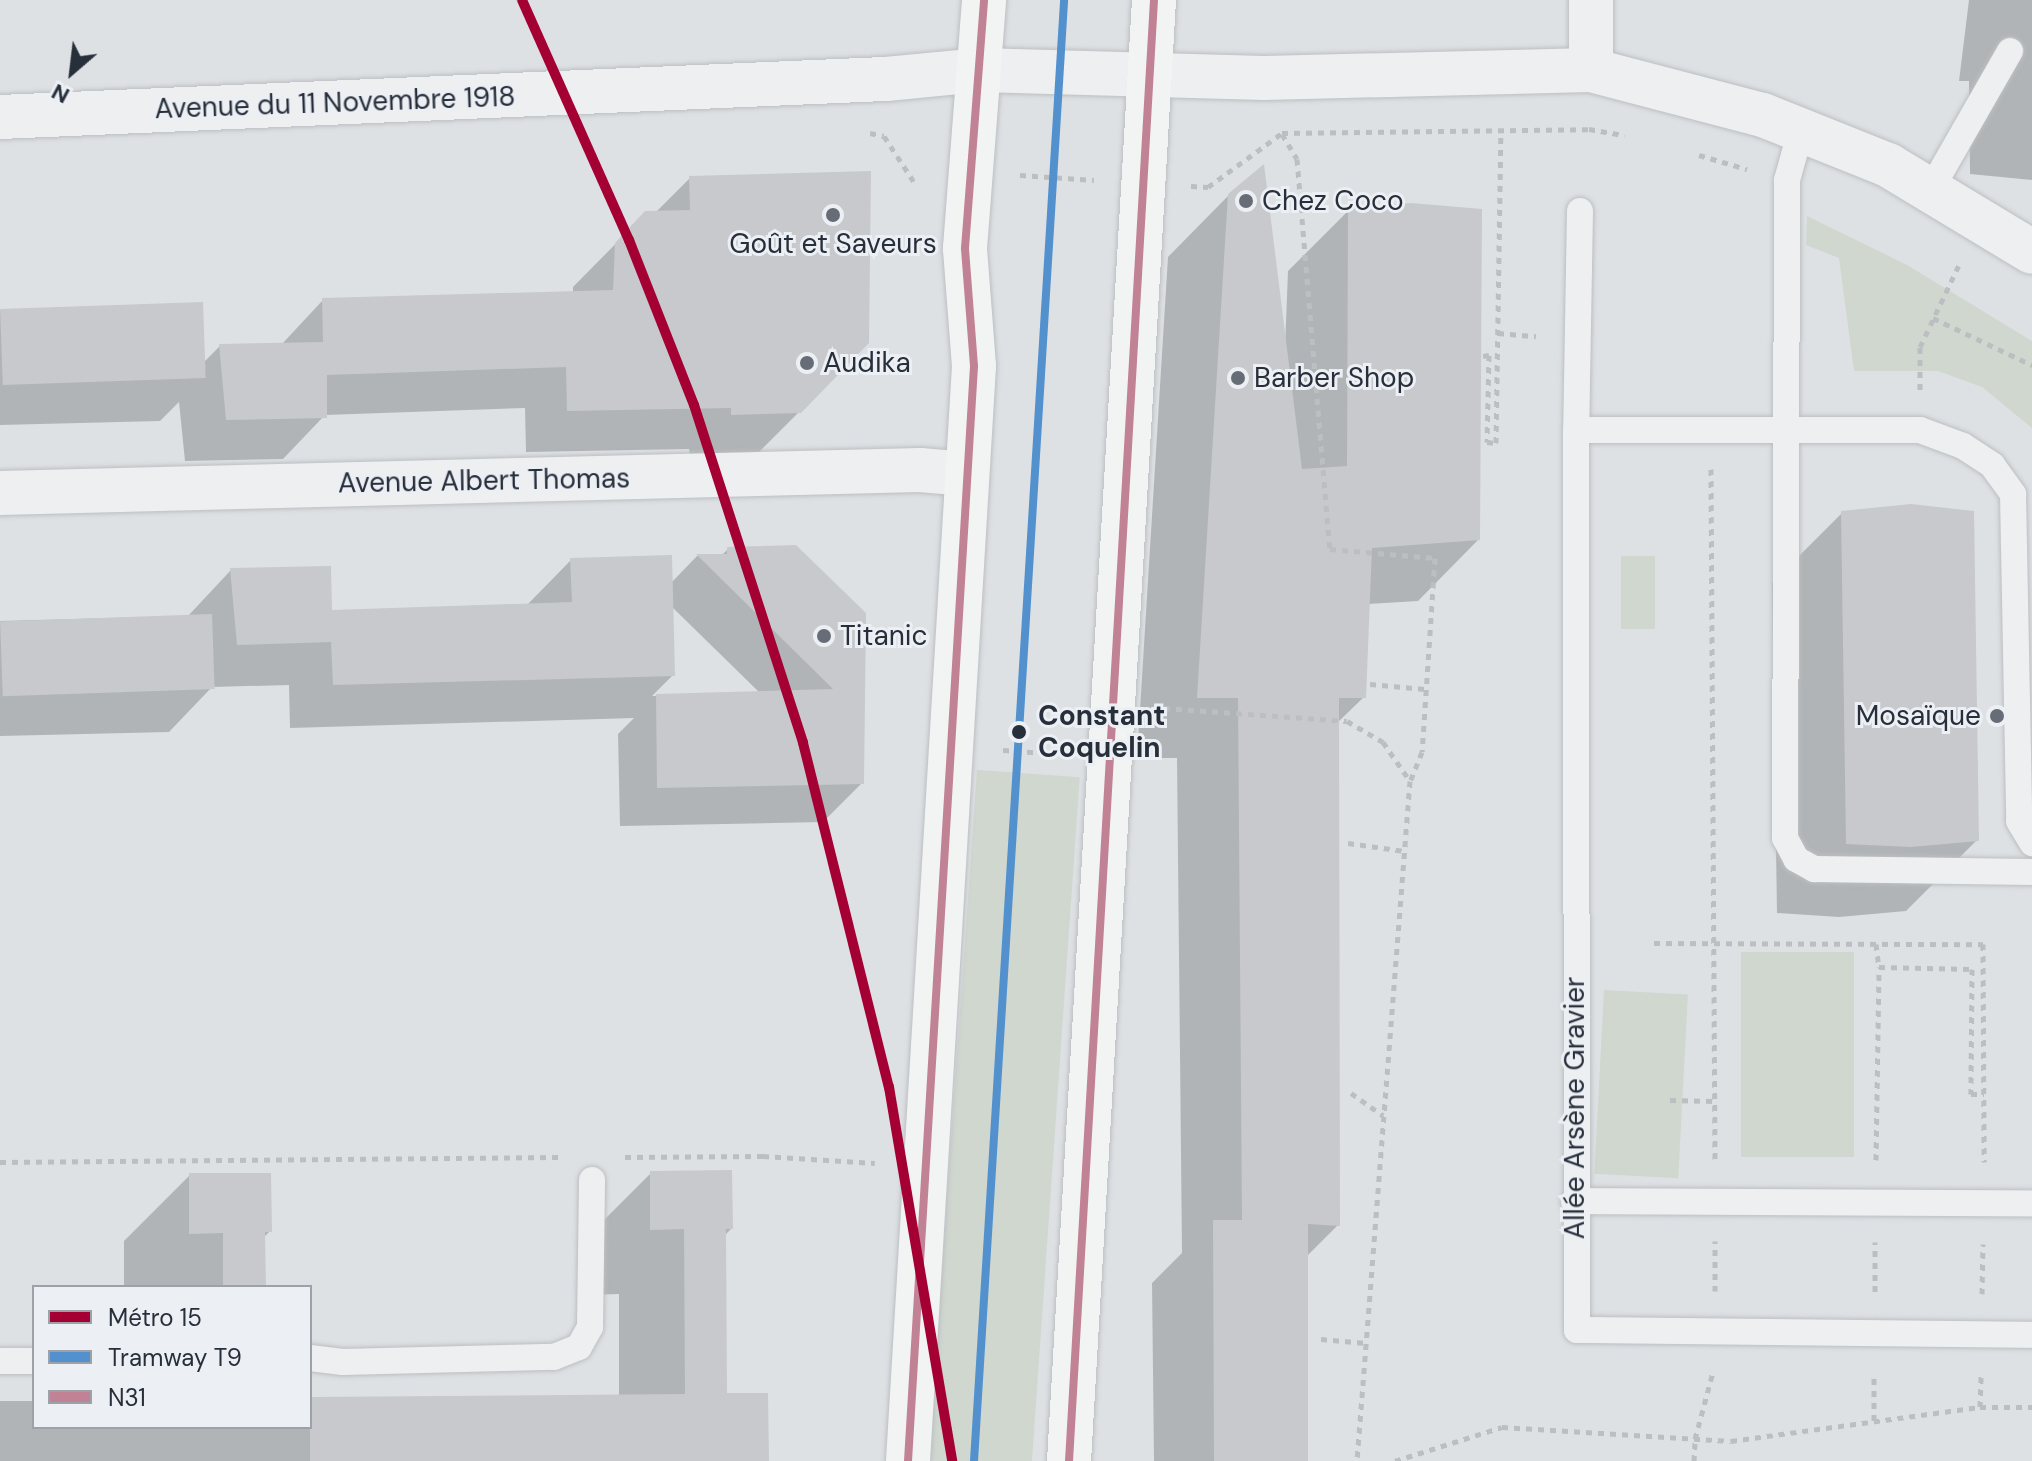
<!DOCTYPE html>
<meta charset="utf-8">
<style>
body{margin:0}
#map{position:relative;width:2032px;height:1461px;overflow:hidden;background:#dee1e4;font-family:"DM Sans",sans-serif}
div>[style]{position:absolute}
.green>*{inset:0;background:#cfd7cf;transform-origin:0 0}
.shadow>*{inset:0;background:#0003}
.building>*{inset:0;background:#c7c9cc;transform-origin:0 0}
.path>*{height:5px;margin-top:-2.5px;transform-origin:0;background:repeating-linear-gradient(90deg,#bcbfc2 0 6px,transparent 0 12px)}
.roads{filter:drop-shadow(0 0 2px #bcbfc2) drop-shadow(0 0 2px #bcbfc2)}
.service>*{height:26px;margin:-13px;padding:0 13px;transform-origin:13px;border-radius:13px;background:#eeeff0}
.minor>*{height:44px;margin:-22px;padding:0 22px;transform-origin:22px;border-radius:22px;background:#eeeff0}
.primary>*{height:44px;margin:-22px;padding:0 22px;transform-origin:22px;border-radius:22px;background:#f2f4f4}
.bus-1>*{height:8px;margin:-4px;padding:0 4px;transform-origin:4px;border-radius:4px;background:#c28295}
.tram-1>*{height:8px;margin:-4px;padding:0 4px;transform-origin:4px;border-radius:4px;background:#5291ce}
.metro-1>*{height:10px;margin:-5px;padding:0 5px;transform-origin:5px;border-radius:5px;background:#a50034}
.dots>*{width:22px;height:22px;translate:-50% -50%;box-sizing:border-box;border:4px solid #eceff4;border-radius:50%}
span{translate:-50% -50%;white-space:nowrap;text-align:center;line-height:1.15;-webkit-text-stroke:6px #eceff4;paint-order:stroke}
.street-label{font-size:28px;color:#272f3b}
.poi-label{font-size:28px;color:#272f3b}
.left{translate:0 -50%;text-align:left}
.right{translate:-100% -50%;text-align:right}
.stop-label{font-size:28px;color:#272f3b;font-weight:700}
.legend{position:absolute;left:32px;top:1285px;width:280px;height:144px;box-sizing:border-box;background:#eceff4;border:2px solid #9da2aa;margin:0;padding:10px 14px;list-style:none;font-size:24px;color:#272f3b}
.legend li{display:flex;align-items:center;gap:16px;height:40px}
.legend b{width:40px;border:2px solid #9da2aa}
.north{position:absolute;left:32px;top:32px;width:80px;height:80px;-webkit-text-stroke:6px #eceff4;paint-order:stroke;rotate:208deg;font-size:22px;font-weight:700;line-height:32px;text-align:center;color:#272f3b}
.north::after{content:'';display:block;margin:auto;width:28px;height:36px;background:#272f3b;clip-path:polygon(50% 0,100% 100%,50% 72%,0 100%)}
</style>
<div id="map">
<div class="green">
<div style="clip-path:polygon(1807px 216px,1907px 265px,2032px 341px,2032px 428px,1982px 387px,1938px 371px,1854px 371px,1839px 258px,1806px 245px)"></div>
<div style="left:1621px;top:556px;width:34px;height:73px"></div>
<div style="left:977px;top:770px;width:103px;height:692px;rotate:4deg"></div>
<div style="left:1854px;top:952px;width:205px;height:113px;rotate:90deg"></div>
<div style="left:1604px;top:990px;width:84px;height:184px;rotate:3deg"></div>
</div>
<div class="shadow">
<div style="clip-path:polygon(1969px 0,2032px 0,2032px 180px,1970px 174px,1969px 81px,1959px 81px)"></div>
<div style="clip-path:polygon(690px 178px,800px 411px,757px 454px,690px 456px,689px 449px,526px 452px,525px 408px,325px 415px,283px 459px,185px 461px,179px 402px,160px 421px,0 425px,0 310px,203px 363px,220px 346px,281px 345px,323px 300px,573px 293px,573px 287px,646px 213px,655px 213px)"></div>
<div style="clip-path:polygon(1229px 195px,1285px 348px,1288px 271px,1349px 210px,1478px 540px,1418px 601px,1368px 604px,1364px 697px,1337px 723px,1338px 1225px,1306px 1257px,1306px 1461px,1154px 1461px,1152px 1283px,1182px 1253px,1177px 758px,1137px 758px,1168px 257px)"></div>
<div style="clip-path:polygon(1842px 513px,1977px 840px,1906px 911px,1839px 917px,1777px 913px,1772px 583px)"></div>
<div style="clip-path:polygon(evenodd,795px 547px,862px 783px,823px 822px,620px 826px,618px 734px,634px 718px,290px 728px,289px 685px,212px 687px,169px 732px,0 736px,0 621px,188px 616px,231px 570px,330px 612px,528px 604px,571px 560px,671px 583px,697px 556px,721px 556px,728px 549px,795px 547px,671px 606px,760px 693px,652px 696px,673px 675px,671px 606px)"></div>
<div style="clip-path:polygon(651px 1173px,731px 1229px,724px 1236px,725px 1395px,767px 1461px,0 1461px,0 1401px,34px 1401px,34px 1427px,310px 1427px,310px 1399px,619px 1397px,619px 1294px,585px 1295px,585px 1239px)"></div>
<div style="clip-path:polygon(190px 1175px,270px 1231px,263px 1238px,264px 1287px,124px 1287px,124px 1241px)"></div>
</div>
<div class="building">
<div style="clip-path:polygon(1264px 164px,1302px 469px,1347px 466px,1348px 208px,1411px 203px,1482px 209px,1480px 540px,1372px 548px,1366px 698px,1339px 698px,1340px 1226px,1308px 1224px,1308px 1461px,1214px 1461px,1213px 1220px,1242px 1220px,1238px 698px,1197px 698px,1228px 194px)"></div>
<div style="clip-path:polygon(871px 171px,869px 343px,801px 413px,731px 415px,731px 408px,567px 411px,566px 367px,327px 375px,327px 418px,226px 420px,219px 344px,323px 342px,322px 298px,613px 290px,615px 243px,645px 211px,690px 210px,689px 176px)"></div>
<div style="left:203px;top:302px;width:76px;height:203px;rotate:88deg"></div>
<div style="clip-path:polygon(1911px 504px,1974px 511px,1979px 841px,1911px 847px,1846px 844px,1841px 511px)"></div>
<div style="clip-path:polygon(796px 545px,866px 613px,864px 784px,657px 788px,656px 694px,833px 689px,696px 554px,727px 554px,727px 547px)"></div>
<div style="clip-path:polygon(672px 555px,675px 676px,333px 685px,331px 642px,237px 645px,230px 568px,331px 566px,332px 610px,572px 602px,570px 558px)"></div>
<div style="left:212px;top:614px;width:75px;height:212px;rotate:88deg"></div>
<div style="clip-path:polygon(732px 1170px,733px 1229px,726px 1229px,727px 1393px,768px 1393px,769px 1461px,310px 1461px,310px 1397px,685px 1394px,684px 1229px,650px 1230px,650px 1171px)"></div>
<div style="clip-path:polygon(189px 1173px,271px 1173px,272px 1232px,265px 1232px,266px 1287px,223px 1287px,223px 1233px,189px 1234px)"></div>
</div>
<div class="path">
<div style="left:870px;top:133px;width:14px;rotate:12deg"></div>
<div style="left:884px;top:136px;width:59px;rotate:56.9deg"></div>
<div style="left:1282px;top:134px;width:29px;rotate:59deg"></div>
<div style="left:1297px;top:159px;width:391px;rotate:85.2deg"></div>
<div style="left:1330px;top:549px;width:105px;rotate:4.9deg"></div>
<div style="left:1435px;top:558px;width:194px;rotate:93.8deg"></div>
<div style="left:1422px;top:752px;width:31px;rotate:112deg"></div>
<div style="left:1699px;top:155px;width:50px;rotate:16.3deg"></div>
<div style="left:1020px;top:175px;width:74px;rotate:3.9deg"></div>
<div style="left:1191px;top:186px;width:17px;rotate:3deg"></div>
<div style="left:1208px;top:187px;width:92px;rotate:-36.1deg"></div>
<div style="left:1282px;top:133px;width:307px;rotate:-0.7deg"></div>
<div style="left:1589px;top:129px;width:36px;rotate:10deg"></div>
<div style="left:1933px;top:318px;width:110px;rotate:25.4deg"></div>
<div style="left:1498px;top:333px;width:38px;rotate:5deg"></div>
<div style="left:1483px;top:356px;width:6px;rotate:-9deg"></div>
<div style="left:1489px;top:355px;width:87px;rotate:91.3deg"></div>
<div style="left:1487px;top:442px;width:9px;rotate:6deg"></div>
<div style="left:1496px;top:443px;width:313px;rotate:-89.1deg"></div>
<div style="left:1920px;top:390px;width:43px;rotate:-90deg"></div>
<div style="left:1920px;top:347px;width:91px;rotate:-64.6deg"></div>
<div style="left:1711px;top:469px;width:694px;rotate:89.67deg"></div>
<div style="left:1370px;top:684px;width:55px;rotate:5.2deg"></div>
<div style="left:1164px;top:708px;width:183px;rotate:4.1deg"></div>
<div style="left:1347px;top:721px;width:42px;rotate:30.3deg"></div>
<div style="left:1383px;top:742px;width:47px;rotate:55.3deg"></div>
<div style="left:1410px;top:781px;width:682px;rotate:94.46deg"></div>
<div style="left:1003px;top:750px;width:57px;rotate:4deg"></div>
<div style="left:1348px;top:843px;width:57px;rotate:8.1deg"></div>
<div style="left:1654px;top:943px;width:329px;rotate:0.2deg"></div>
<div style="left:1983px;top:944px;width:218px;rotate:89.7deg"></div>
<div style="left:1876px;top:944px;width:23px;rotate:83deg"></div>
<div style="left:1879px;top:967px;width:93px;rotate:1.2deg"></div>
<div style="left:1972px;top:969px;width:125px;rotate:90.5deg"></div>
<div style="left:1971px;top:1094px;width:13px"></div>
<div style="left:1351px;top:1093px;width:39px;rotate:35deg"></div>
<div style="left:1670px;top:1100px;width:44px;rotate:1.3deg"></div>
<div style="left:625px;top:1157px;width:138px;rotate:-0.4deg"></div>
<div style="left:763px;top:1156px;width:112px;rotate:3.6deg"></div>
<div style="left:1876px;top:1160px;width:193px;rotate:-89.1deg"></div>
<div style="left:0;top:1162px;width:559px;rotate:-0.51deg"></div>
<div style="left:1715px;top:1291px;width:50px;rotate:-90deg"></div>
<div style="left:1875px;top:1292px;width:50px;rotate:-90deg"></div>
<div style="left:1982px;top:1294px;width:50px;rotate:-88.9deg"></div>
<div style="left:1321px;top:1339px;width:45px;rotate:5.1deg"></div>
<div style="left:1980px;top:1407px;width:31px;rotate:-88deg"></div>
<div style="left:1874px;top:1421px;width:47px;rotate:-90deg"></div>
<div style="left:1395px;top:1461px;width:112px;rotate:-17.6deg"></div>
<div style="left:1502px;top:1427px;width:229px;rotate:3.5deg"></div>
<div style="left:1731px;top:1441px;width:251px;rotate:-7.8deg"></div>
<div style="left:1980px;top:1407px;width:52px"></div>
<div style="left:1694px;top:1461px;width:22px;rotate:-87deg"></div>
<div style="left:1695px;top:1439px;width:69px;rotate:-75deg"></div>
</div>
<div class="roads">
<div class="service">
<div style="left:1801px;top:130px;width:52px;rotate:105.6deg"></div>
<div style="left:1787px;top:180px;width:658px;rotate:90.17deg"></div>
<div style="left:1785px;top:838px;width:24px;rotate:62deg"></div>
<div style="left:1796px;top:859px;width:21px;rotate:29deg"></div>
<div style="left:1814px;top:869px;width:218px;rotate:0.8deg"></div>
<div style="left:1931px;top:189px;width:159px;rotate:-60.2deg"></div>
<div style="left:1580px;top:211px;width:219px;rotate:91deg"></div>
<div style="left:1576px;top:430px;width:344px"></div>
<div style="left:1920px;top:430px;width:46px;rotate:20.4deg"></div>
<div style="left:1963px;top:446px;width:35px;rotate:33deg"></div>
<div style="left:1992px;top:465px;width:36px;rotate:54deg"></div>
<div style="left:2013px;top:494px;width:327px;rotate:88.9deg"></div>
<div style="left:2019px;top:821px;width:26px;rotate:59deg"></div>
<div style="left:1576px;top:430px;width:900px;rotate:89.94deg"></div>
<div style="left:1577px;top:1330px;width:455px;rotate:0.6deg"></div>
<div style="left:1574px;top:1201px;width:458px;rotate:0.3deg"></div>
<div style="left:310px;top:1358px;width:33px;rotate:7deg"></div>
<div style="left:343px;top:1362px;width:211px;rotate:-1.4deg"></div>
<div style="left:554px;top:1357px;width:27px;rotate:-22deg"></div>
<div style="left:579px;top:1347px;width:23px;rotate:-61deg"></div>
<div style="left:590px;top:1327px;width:147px;rotate:-89.2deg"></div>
<div style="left:0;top:1361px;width:34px"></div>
</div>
<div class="minor">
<div style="left:1591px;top:0;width:70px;rotate:90deg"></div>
<div style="left:0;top:117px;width:887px;rotate:-2.46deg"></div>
<div style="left:886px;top:79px;width:93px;rotate:-5.5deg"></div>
<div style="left:979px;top:70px;width:285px;rotate:1.6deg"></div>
<div style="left:1264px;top:78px;width:327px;rotate:-1.4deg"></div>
<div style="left:1591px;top:70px;width:178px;rotate:14.7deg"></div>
<div style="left:1763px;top:115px;width:135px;rotate:21.8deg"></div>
<div style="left:1888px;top:165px;width:168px;rotate:31.1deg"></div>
<div style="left:0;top:493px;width:920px;rotate:-1.43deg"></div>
<div style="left:920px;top:470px;width:47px;rotate:4.9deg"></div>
</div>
<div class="primary">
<div style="left:908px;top:1461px;width:1097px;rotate:-86.55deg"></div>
<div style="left:974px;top:366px;width:118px;rotate:-94.4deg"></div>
<div style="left:965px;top:248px;width:249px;rotate:-85.6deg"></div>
<div style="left:1069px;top:1461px;width:1463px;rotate:-86.67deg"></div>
</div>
</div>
<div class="bus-1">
<div style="left:908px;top:1461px;width:1097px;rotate:-86.55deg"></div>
<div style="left:974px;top:366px;width:118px;rotate:-94.4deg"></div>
<div style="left:965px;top:248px;width:249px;rotate:-85.6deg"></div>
<div style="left:1069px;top:1461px;width:1463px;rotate:-86.67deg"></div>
</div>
<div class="tram-1">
<div style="left:974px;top:1461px;width:1464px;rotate:-86.47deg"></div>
</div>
<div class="metro-1">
<div style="left:522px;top:0;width:263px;rotate:66deg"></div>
<div style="left:629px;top:240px;width:177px;rotate:68.5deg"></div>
<div style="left:694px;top:405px;width:355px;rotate:72.1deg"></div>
<div style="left:803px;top:743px;width:355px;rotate:76deg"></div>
<div style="left:889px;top:1087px;width:379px;rotate:80.4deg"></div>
</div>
<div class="dots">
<div style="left:1246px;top:201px;background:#676d76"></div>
<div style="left:833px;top:215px;background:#676d76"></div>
<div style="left:807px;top:363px;background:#676d76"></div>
<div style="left:1238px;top:378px;background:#676d76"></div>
<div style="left:824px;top:636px;background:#676d76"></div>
<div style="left:1997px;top:716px;background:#676d76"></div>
<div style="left:1019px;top:732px;background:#272f3b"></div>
</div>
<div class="street-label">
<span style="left:335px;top:103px;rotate:-2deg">Avenue du 11 Novembre 1918</span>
<span style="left:484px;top:481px;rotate:-1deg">Avenue Albert Thomas</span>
<span style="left:1575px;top:1108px;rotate:-90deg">Allée Arsène Gravier</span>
</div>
<div class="poi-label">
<span class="left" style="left:1262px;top:201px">Chez Coco</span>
<span style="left:833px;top:244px">Goût et Saveurs</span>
<span class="left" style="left:823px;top:363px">Audika</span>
<span class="left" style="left:1254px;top:378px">Barber Shop</span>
<span class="left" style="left:840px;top:636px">Titanic</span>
<span class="right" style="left:1981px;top:716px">Mosaïque</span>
</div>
<div class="stop-label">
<span class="left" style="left:1038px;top:732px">Constant<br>Coquelin</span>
</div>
<ul class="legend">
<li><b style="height:10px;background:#a50034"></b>Métro 15</li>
<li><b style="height:10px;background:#5291ce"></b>Tramway T9</li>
<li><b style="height:10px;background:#c28295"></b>N31</li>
</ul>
<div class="north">N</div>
</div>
